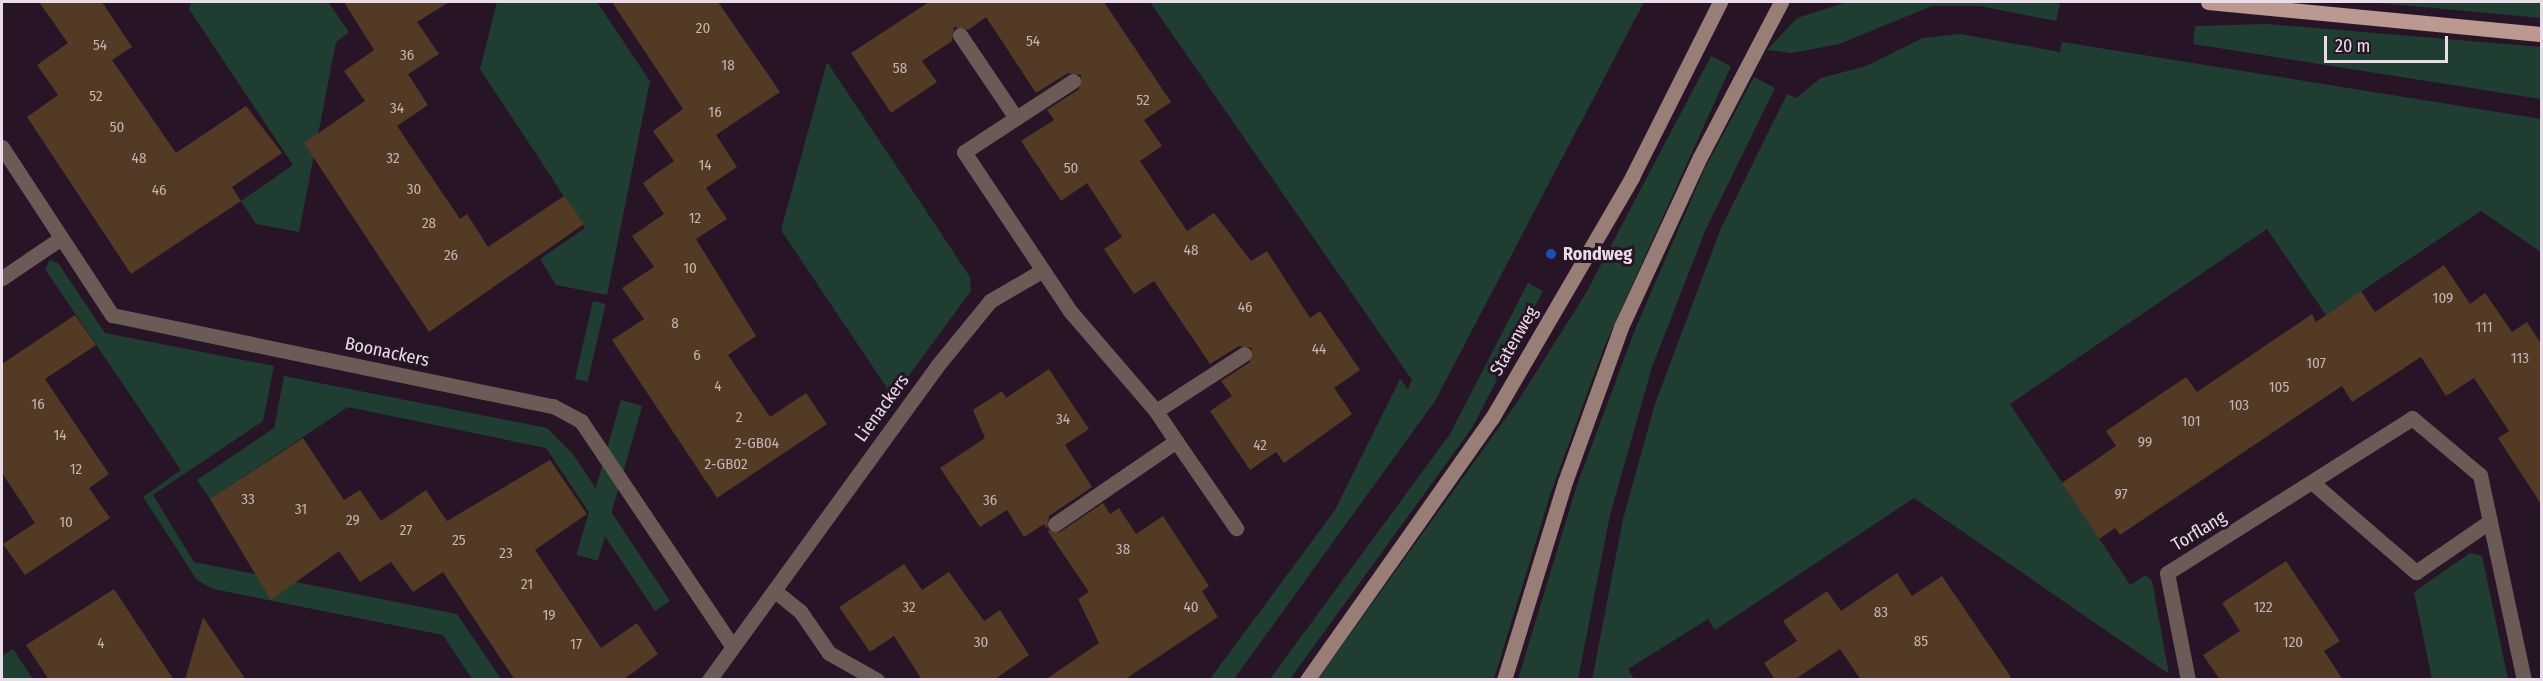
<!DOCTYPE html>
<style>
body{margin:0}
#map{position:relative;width:2543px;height:681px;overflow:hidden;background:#271527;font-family:"Fira Sans Condensed",sans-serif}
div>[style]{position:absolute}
.green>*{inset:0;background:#203d31;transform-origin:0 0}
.building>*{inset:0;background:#533a24}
.lane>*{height:15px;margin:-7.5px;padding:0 7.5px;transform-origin:7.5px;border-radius:7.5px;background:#6b5b56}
.street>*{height:15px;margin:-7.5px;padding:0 7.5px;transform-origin:7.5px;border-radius:7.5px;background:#6b5b56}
.secondary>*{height:15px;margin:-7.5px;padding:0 7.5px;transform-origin:7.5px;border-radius:7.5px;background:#987e77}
.primary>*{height:15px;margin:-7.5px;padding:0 7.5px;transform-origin:7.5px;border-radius:7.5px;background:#bb9990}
.dots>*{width:16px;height:16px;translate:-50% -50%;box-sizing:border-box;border:3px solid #271527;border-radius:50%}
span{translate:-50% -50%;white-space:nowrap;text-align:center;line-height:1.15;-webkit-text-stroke:6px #271527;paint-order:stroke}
.number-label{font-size:15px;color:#c3b4b7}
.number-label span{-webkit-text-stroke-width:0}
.poi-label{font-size:18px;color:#e8dce8;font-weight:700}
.left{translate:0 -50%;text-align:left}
.street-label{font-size:18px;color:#e8dce8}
.frame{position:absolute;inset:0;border:3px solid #e8dce8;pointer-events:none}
.scale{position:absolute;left:2324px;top:36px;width:124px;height:27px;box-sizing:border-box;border:3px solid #e8dce8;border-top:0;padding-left:8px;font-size:18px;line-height:21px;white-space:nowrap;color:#e8dce8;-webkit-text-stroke:4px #271527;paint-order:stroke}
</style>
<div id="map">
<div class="green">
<div style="clip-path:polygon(191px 2px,328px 2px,349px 32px,336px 42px,299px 232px,256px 224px,241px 201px,293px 165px,189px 9px)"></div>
<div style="clip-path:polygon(497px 2px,597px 2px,650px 81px,607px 295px,556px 285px,540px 259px,585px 228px,480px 69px)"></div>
<div style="clip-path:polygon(1150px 2px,1644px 2px,1435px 401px,1234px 679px,1210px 679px,1335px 510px,1400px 379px,1408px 389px,1412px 380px)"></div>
<div style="clip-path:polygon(1847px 2px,2052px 2px,2060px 4px,2056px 21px,1980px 6px,1932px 6px,1839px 44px,1792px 53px,1767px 50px,1797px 18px)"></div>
<div style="clip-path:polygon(2361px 2px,2541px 2px,2541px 18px,2390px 4px)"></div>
<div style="clip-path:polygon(2267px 24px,2541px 47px,2541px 99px,2193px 44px,2195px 26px)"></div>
<div style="clip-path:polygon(1960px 34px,2060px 52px,2062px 42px,2541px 119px,2541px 252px,2481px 211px,2326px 315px,2267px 229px,2010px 404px,2130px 585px,2146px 575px,2152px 581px,2169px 674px,1914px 498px,1715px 630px,1708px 619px,1628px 669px,1634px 679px,1592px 680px,1623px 519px,1655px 404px,1721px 228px,1787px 94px,1796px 98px,1821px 78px,1866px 66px,1923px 38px)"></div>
<div style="clip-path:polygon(1711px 56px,1731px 66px,1605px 345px,1550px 495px,1494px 679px,1318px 679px,1518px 401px,1586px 293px)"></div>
<div style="clip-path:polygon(827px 62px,970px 277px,971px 291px,893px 397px,781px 230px)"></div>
<div style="clip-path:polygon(1754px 77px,1775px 88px,1705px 231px,1652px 367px,1610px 515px,1578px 679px,1518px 679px,1577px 485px,1636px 327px,1705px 168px)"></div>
<div style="clip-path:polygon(50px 260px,58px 263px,105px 333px,274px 366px,263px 421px,153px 495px,194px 562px,457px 614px,501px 679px,472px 679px,443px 635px,213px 589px,197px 580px,143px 497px,181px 470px,45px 269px)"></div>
<div style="clip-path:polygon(1528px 283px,1543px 291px,1472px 428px,1290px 679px,1270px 679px,1450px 434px)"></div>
<div style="left:593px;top:301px;width:13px;height:80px;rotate:13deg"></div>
<div style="clip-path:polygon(284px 376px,547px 428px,573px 454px,670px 601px,655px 611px,546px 448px,348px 407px,210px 499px,197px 480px,274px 428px)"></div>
<div style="left:621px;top:400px;width:22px;height:161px;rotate:16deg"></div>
<div style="clip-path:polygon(2470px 553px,2482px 556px,2508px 679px,2432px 679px,2414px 592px)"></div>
<div style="clip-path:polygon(13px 649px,33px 679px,2px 679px,2px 656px)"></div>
</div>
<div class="building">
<div style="clip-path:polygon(39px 2px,102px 2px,132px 47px,112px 60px,176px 153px,246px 106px,282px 153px,232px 187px,241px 201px,131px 274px,27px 117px,58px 95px,37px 65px,68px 43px)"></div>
<div style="clip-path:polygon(344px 2px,449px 2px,417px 22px,439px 54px,408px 74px,428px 105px,397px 126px,460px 219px,467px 214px,488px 247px,564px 196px,584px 224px,429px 332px,304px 143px,365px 101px,344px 71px,374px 50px)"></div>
<div style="clip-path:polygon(612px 2px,718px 2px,780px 92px,716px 135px,737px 167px,706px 188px,727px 219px,696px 239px,756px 336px,728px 355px,770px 417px,806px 393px,827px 424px,717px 498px,612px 340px,644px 319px,622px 288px,654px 267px,632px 236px,664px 214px,643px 183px,674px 161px,653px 131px,683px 109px)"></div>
<div style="clip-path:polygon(929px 2px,1104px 2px,1171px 102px,1144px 120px,1162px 146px,1140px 161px,1187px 231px,1214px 213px,1251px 261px,1267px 251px,1310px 318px,1320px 311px,1360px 370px,1334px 388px,1352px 414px,1284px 463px,1276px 452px,1250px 470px,1210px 411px,1232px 396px,1221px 381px,1250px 362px,1252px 348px,1239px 346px,1210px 364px,1154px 281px,1134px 294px,1104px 249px,1122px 237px,1087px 183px,1061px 201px,1021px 141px,1054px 120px,1047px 110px,1079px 89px,1081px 75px,1068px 73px,1036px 93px,986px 17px,968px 30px,954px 27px,952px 41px,922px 61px,937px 82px,891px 113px,851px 53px)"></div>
<div style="clip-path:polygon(2444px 265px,2470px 304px,2485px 293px,2512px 332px,2527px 322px,2541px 344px,2541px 504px,2498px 438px,2509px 431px,2474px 378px,2446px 396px,2421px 357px,2352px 402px,2342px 386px,2120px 535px,2115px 528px,2099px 539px,2062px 483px,2116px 446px,2106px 431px,2186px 377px,2197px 392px,2312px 314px,2316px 322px,2361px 291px,2375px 312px)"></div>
<div style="clip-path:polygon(75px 315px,96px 345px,45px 379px,109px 474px,89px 488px,110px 518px,25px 575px,3px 544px,35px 523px,2px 473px,2px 364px)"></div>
<div style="clip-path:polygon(1049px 369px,1089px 429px,1065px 445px,1092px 487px,1049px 516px,1047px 529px,1044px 524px,1024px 537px,1007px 510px,980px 527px,940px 468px,985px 438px,973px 410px,1002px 391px,1006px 398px)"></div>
<div style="clip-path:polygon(303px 438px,344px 500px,360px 490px,381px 521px,426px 490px,447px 521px,550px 460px,587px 514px,535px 550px,601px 648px,637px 623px,658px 654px,623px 680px,515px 680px,443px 572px,413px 592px,391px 562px,360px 582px,339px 551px,271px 600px,210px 499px)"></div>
<div style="clip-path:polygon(1103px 503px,1110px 514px,1119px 508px,1136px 534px,1163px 516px,1209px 586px,1202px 591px,1218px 617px,1124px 680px,1045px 680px,1099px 643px,1078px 599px,1089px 592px,1047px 530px,1060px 532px)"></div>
<div style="clip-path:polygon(2286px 561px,2340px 641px,2324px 651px,2343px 680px,2220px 680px,2203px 655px,2240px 631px,2222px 603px)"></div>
<div style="clip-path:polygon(904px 564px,922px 590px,949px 572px,984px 621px,1000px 610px,1029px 655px,994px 680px,922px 680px,894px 636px,870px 652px,839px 607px)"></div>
<div style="clip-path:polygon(1897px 573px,1912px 596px,1942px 576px,2013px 680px,1861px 680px,1840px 649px,1794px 680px,1775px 680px,1764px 663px,1797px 641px,1783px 621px,1827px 591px,1841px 611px)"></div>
<div style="clip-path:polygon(114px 589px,174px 680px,49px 680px,26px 645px)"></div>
<div style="clip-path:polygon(203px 617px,246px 680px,185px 680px)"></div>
</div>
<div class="lane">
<div style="left:2px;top:278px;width:71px;rotate:-34.1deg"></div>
</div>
<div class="street">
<div style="left:960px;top:35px;width:100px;rotate:56deg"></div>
<div style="left:1016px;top:118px;width:62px;rotate:146.8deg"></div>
<div style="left:964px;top:152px;width:191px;rotate:56.3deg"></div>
<div style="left:1070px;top:311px;width:132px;rotate:49.3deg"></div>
<div style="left:1156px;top:411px;width:105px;rotate:-32.9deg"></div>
<div style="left:1016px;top:118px;width:68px;rotate:-33deg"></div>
<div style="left:2px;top:147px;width:201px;rotate:56.8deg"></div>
<div style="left:112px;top:315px;width:450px;rotate:11.7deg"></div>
<div style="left:553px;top:406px;width:32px;rotate:28deg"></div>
<div style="left:581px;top:421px;width:272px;rotate:56.1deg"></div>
<div style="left:1176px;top:441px;width:106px;rotate:55.4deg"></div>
<div style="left:2314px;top:484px;width:135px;rotate:40.8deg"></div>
<div style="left:2416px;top:572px;width:88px;rotate:-34.4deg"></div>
<div style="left:1055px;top:524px;width:147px;rotate:-34.4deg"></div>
<div style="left:1176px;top:441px;width:36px;rotate:-124deg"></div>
<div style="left:775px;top:591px;width:32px;rotate:39deg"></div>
<div style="left:800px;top:611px;width:51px;rotate:55.4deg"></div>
<div style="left:829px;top:653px;width:55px;rotate:29.4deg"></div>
<div style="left:709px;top:680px;width:388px;rotate:-54deg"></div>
<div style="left:937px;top:366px;width:84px;rotate:-50.8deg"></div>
<div style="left:990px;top:301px;width:61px;rotate:-30.3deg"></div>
<div style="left:2188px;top:680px;width:109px;rotate:-101.1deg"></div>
<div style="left:2167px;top:573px;width:290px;rotate:-32.3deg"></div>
<div style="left:2412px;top:418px;width:89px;rotate:40deg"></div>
<div style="left:2480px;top:475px;width:210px;rotate:77.9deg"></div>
</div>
<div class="secondary">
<div style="left:1307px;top:680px;width:321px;rotate:-54.8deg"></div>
<div style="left:1492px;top:418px;width:279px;rotate:-59.8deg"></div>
<div style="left:1632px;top:177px;width:196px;rotate:-63.3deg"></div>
<div style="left:1504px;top:680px;width:207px;rotate:-72.9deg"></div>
<div style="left:1565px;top:482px;width:165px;rotate:-70.1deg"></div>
<div style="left:1621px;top:327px;width:187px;rotate:-65.1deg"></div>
<div style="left:1700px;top:157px;width:175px;rotate:-62.4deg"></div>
</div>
<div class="primary">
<div style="left:2208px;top:2px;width:336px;rotate:5.5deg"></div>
</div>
<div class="dots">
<div style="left:1551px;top:254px;background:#1a4fb4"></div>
</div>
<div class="number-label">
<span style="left:703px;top:29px">20</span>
<span style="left:1033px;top:42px">54</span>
<span style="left:100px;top:46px">54</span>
<span style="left:407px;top:56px">36</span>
<span style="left:728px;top:66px">18</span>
<span style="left:900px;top:69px">58</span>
<span style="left:96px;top:97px">52</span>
<span style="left:1143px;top:101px">52</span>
<span style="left:397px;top:109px">34</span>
<span style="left:715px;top:113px">16</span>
<span style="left:117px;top:128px">50</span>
<span style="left:139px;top:159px">48</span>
<span style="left:393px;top:159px">32</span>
<span style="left:705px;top:166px">14</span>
<span style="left:1071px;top:169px">50</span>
<span style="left:414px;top:190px">30</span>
<span style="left:159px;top:191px">46</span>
<span style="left:695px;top:219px">12</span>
<span style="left:429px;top:224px">28</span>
<span style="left:1191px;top:251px">48</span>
<span style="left:451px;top:256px">26</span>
<span style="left:690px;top:269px">10</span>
<span style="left:2443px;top:299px">109</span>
<span style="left:1245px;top:308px">46</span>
<span style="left:675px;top:324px">8</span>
<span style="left:2484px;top:328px">111</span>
<span style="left:1319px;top:350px">44</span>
<span style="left:697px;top:356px">6</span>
<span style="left:2520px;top:359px">113</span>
<span style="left:2316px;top:364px">107</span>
<span style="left:718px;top:387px">4</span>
<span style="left:2279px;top:388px">105</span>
<span style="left:38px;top:405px">16</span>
<span style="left:2239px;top:406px">103</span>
<span style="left:739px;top:418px">2</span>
<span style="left:1063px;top:420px">34</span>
<span style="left:2191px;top:422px">101</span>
<span style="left:60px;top:436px">14</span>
<span style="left:2145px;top:443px">99</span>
<span style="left:757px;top:444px">2-GB04</span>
<span style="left:1260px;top:446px">42</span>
<span style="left:726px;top:465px">2-GB02</span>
<span style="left:76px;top:470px">12</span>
<span style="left:2121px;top:495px">97</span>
<span style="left:248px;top:500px">33</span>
<span style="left:990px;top:501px">36</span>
<span style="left:301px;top:510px">31</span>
<span style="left:353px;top:521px">29</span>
<span style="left:66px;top:523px">10</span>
<span style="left:406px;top:531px">27</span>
<span style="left:459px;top:541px">25</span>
<span style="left:1123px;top:550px">38</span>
<span style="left:506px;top:554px">23</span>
<span style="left:527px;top:585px">21</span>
<span style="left:909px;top:608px">32</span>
<span style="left:1191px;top:608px">40</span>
<span style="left:2263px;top:608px">122</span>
<span style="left:1881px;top:613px">83</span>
<span style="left:549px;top:616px">19</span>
<span style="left:1921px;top:642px">85</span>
<span style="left:981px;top:643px">30</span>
<span style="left:2293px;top:643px">120</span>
<span style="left:101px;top:644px">4</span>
<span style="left:576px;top:645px">17</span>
</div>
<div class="poi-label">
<span class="left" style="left:1563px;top:254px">Rondweg</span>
</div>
<div class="street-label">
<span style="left:1514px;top:341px;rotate:-60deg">Statenweg</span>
<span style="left:387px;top:352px;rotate:12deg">Boonackers</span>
<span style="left:882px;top:408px;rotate:-54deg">Lienackers</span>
<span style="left:2199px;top:531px;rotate:-31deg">Torflang</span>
</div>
<div class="frame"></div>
<div class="scale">20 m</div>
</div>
